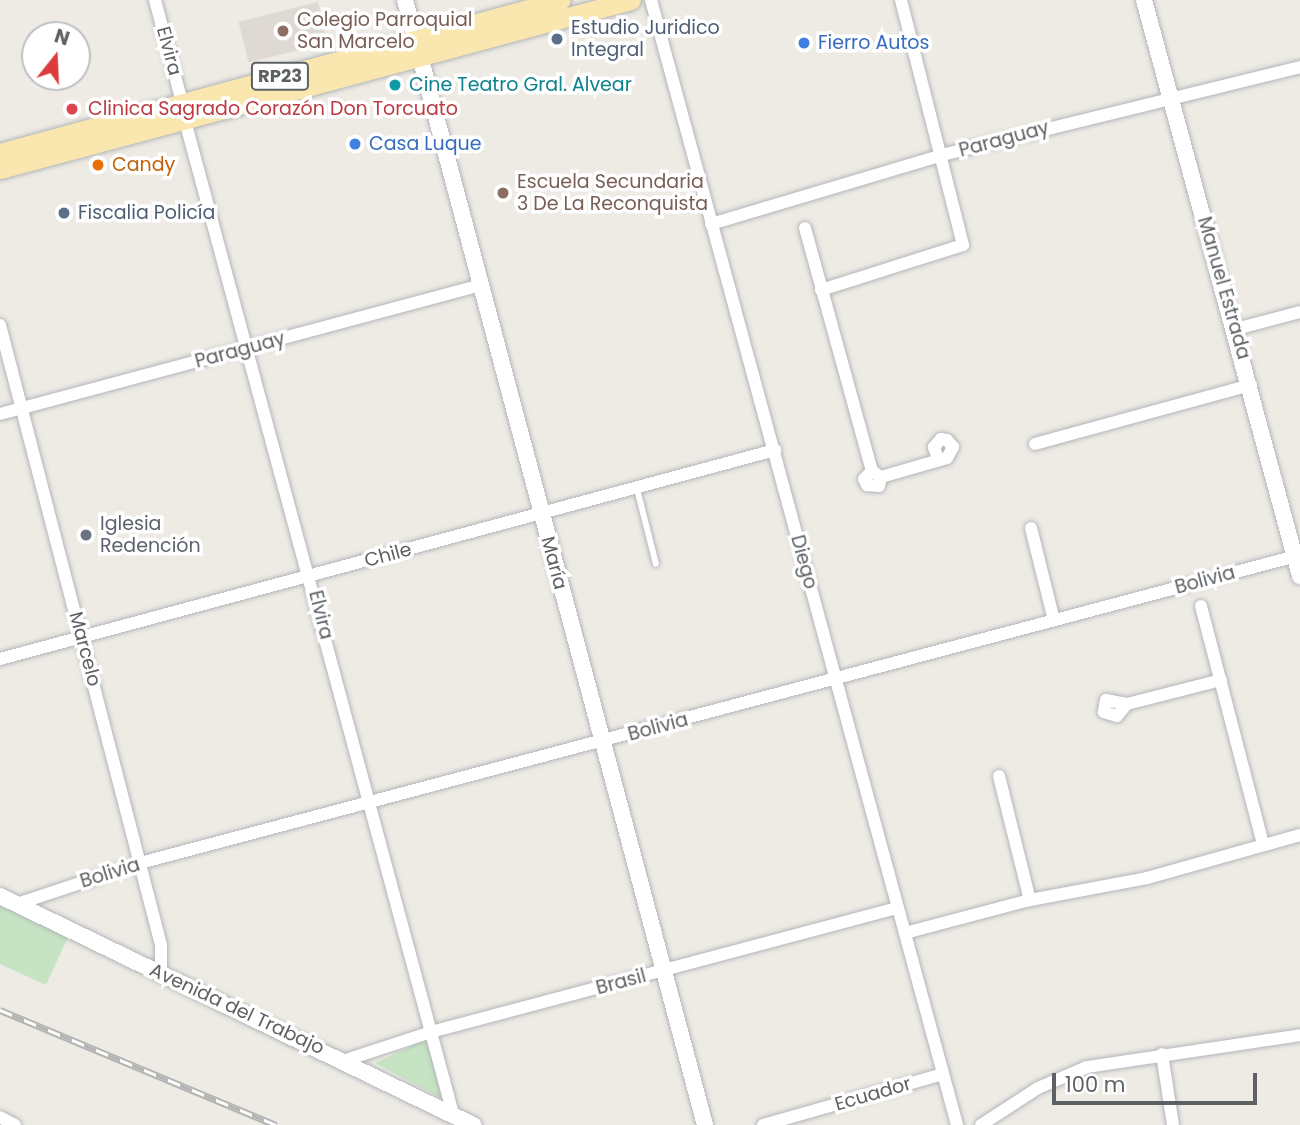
<!DOCTYPE html>
<meta charset="utf-8">
<style>
body{margin:0}
#map{position:relative;width:1300px;height:1125px;overflow:hidden;background:#eeebe5;font-family:Poppins,sans-serif}
div>[style]{position:absolute}
.education>*{inset:0;background:#dedad3;transform-origin:0 0}
.green>*{inset:0;background:#c6e4c3}
.roads{filter:drop-shadow(0 0 2px #b2b6b9) drop-shadow(0 0 2px #b2b6b9)}
.service>*{height:6px;margin:-3px;padding:0 3px;transform-origin:3px;border-radius:3px;background:#fff}
.minor>*{height:12px;margin:-6px;padding:0 6px;transform-origin:6px;border-radius:6px;background:#fff}
.tertiary>*{height:16px;margin:-8px;padding:0 8px;transform-origin:8px;border-radius:8px;background:#fff}
.primary>*{height:19px;margin:-9.5px;padding:0 9.5px;transform-origin:9.5px;border-radius:9.5px;background:#fae7af}
.rail>*{height:7px;margin-top:-3.5px;transform-origin:0;background:repeating-linear-gradient(90deg,#fff 0 13px,#b3b4b4 0 26px);box-sizing:border-box;border-block:2px solid #b3b4b4}
.dots>*{width:19px;height:19px;translate:-50% -50%;box-sizing:border-box;border:4px solid #fff;border-radius:50%}
span{translate:-50% -50%;white-space:nowrap;text-align:center;line-height:1.15;-webkit-text-stroke:7px #fff;paint-order:stroke}
.shield-label span{padding:2px 5px;background:#fff;border:2px solid;border-radius:5px;-webkit-text-stroke-width:0}
.shield-label{font-size:18px;color:#5d6164;font-weight:700}
.education-label{font-size:19px;color:#785e54}
.left{translate:0 -50%;text-align:left}
.service-label{font-size:19px;color:#4e5e75}
.shop-label{font-size:19px;color:#366cbe}
.street-label{font-size:19px;color:#5d6164}
.culture-label{font-size:19px;color:#0d838f}
.health-label{font-size:19px;color:#be3a42}
.food-label{font-size:19px;color:#c56008}
.worship-label{font-size:19px;color:#5b616d}
.north{position:absolute;left:21px;top:21px;width:70px;height:70px;box-sizing:border-box;background:#fff;border:2px solid #bec0c1;border-radius:50%;rotate:18deg;font-size:19px;font-weight:700;line-height:28px;text-align:center;color:#5d6164}
.north::after{content:'';display:block;margin:auto;width:24px;height:32px;background:#de3b3c;clip-path:polygon(50% 0,100% 100%,50% 72%,0 100%)}
.scale{position:absolute;left:1052px;top:1073px;width:205px;height:32px;box-sizing:border-box;border:4px solid #5d6164;border-top:0;padding-left:9px;font-size:21px;line-height:24px;white-space:nowrap;color:#5d6164;-webkit-text-stroke:5px #fff;paint-order:stroke}
</style>
<div id="map">
<div class="education">
<div style="left:318px;top:2px;width:42px;height:82px;rotate:76deg"></div>
</div>
<div class="green">
<div style="clip-path:polygon(0 906px,68px 937px,46px 985px,0 964px)"></div>
<div style="clip-path:polygon(429px 1038px,443px 1099px,375px 1063px)"></div>
</div>
<div class="roads">
<div class="service">
<div style="left:637px;top:489px;width:77px;rotate:75.8deg"></div>
</div>
<div class="minor">
<div style="left:155px;top:0;width:106px;rotate:75.2deg"></div>
<div style="left:651px;top:0;width:1166px;rotate:74.78deg"></div>
<div style="left:184px;top:117px;width:1033px;rotate:74.9deg"></div>
<div style="left:711px;top:224px;width:241px;rotate:-16.6deg"></div>
<div style="left:942px;top:155px;width:369px;rotate:-13.8deg"></div>
<div style="left:805px;top:228px;width:252px;rotate:74.6deg"></div>
<div style="left:872px;top:471px;width:11px;rotate:34deg"></div>
<div style="left:881px;top:477px;width:69px;rotate:-16.1deg"></div>
<div style="left:947px;top:458px;width:13px;rotate:-61deg"></div>
<div style="left:953px;top:447px;width:9px;rotate:-131deg"></div>
<div style="left:947px;top:440px;width:6px;rotate:-171deg"></div>
<div style="left:941px;top:439px;width:11px;rotate:131deg"></div>
<div style="left:934px;top:447px;width:13px;rotate:72deg"></div>
<div style="left:821px;top:290px;width:149px;rotate:-17.6deg"></div>
<div style="left:963px;top:245px;width:253px;rotate:-104.2deg"></div>
<div style="left:0;top:325px;width:641px;rotate:75.44deg"></div>
<div style="left:161px;top:945px;width:28px;rotate:90deg"></div>
<div style="left:1236px;top:329px;width:66px;rotate:-14.9deg"></div>
<div style="left:0;top:414px;width:497px;rotate:-15deg"></div>
<div style="left:1035px;top:444px;width:224px;rotate:-15.3deg"></div>
<div style="left:872px;top:471px;width:11px;rotate:135deg"></div>
<div style="left:864px;top:479px;width:7px;rotate:63deg"></div>
<div style="left:867px;top:485px;width:12px;rotate:5deg"></div>
<div style="left:879px;top:486px;width:9px;rotate:-77deg"></div>
<div style="left:1031px;top:528px;width:95px;rotate:76deg"></div>
<div style="left:1201px;top:606px;width:246px;rotate:75.4deg"></div>
<div style="left:0;top:659px;width:803px;rotate:-15.09deg"></div>
<div style="left:1127px;top:704px;width:16px;rotate:130deg"></div>
<div style="left:1117px;top:716px;width:14px;rotate:-163deg"></div>
<div style="left:1104px;top:712px;width:12px;rotate:-81deg"></div>
<div style="left:1106px;top:700px;width:21px;rotate:11deg"></div>
<div style="left:1127px;top:704px;width:97px;rotate:-14.3deg"></div>
<div style="left:999px;top:776px;width:128px;rotate:76deg"></div>
<div style="left:17px;top:904px;width:130px;rotate:-18.4deg"></div>
<div style="left:140px;top:863px;width:1200px;rotate:-14.87deg"></div>
<div style="left:905px;top:933px;width:129px;rotate:-14.8deg"></div>
<div style="left:1030px;top:900px;width:119px;rotate:-10.6deg"></div>
<div style="left:1147px;top:878px;width:159px;rotate:-15.7deg"></div>
<div style="left:1162px;top:1054px;width:72px;rotate:81.2deg"></div>
<div style="left:346px;top:1060px;width:89px;rotate:-18.2deg"></div>
<div style="left:431px;top:1032px;width:482px;rotate:-14.9deg"></div>
<div style="left:0;top:1117px;width:17px;rotate:28deg"></div>
<div style="left:763px;top:1125px;width:187px;rotate:-15.8deg"></div>
<div style="left:981px;top:1125px;width:68px;rotate:-33deg"></div>
<div style="left:1038px;top:1088px;width:53px;rotate:-23.2deg"></div>
<div style="left:1087px;top:1067px;width:215px;rotate:-8.5deg"></div>
</div>
<div class="tertiary">
<div style="left:405px;top:0;width:1164px;rotate:75.07deg"></div>
<div style="left:1144px;top:0;width:597px;rotate:74.85deg"></div>
<div style="left:0;top:896px;width:526px;rotate:25.83deg"></div>
</div>
<div class="primary">
<div style="left:0;top:153px;width:581px;rotate:-15.26deg"></div>
<div style="left:0;top:169px;width:653px;rotate:-14.99deg"></div>
</div>
</div>
<div class="rail">
<div style="left:0;top:1010px;width:299px;rotate:22.6deg"></div>
</div>
<div class="dots">
<div style="left:283px;top:31px;background:#8d6e63"></div>
<div style="left:557px;top:39px;background:#5c6f8a"></div>
<div style="left:804px;top:43px;background:#3f7fe0"></div>
<div style="left:395px;top:85px;background:#0f9aa8"></div>
<div style="left:72px;top:109px;background:#e0444e"></div>
<div style="left:355px;top:144px;background:#3f7fe0"></div>
<div style="left:98px;top:165px;background:#e8710a"></div>
<div style="left:503px;top:193px;background:#8d6e63"></div>
<div style="left:64px;top:213px;background:#5c6f8a"></div>
<div style="left:86px;top:535px;background:#6b7280"></div>
</div>
<div class="shield-label">
<span style="left:280px;top:76px">RP23</span>
</div>
<div class="education-label">
<span class="left" style="left:297px;top:31px">Colegio Parroquial<br>San Marcelo</span>
<span class="left" style="left:517px;top:193px">Escuela Secundaria<br>3 De La Reconquista</span>
</div>
<div class="service-label">
<span class="left" style="left:571px;top:39px">Estudio Juridico<br>Integral</span>
<span class="left" style="left:78px;top:213px">Fiscalia Policía</span>
</div>
<div class="shop-label">
<span class="left" style="left:818px;top:43px">Fierro Autos</span>
<span class="left" style="left:369px;top:144px">Casa Luque</span>
</div>
<div class="street-label">
<span style="left:169px;top:51px;rotate:75deg">Elvira</span>
<span style="left:1004px;top:139px;rotate:-15deg">Paraguay</span>
<span style="left:1224px;top:288px;rotate:74deg">Manuel Estrada</span>
<span style="left:240px;top:350px;rotate:-15deg">Paraguay</span>
<span style="left:388px;top:555px;rotate:-15deg">Chile</span>
<span style="left:804px;top:562px;rotate:75deg">Diego</span>
<span style="left:554px;top:563px;rotate:75deg">María</span>
<span style="left:1205px;top:580px;rotate:-15deg">Bolivia</span>
<span style="left:321px;top:615px;rotate:76deg">Elvira</span>
<span style="left:85px;top:649px;rotate:75deg">Marcelo</span>
<span style="left:658px;top:727px;rotate:-15deg">Bolivia</span>
<span style="left:110px;top:873px;rotate:-17deg">Bolivia</span>
<span style="left:621px;top:982px;rotate:-15deg">Brasil</span>
<span style="left:237px;top:1009px;rotate:25deg">Avenida del Trabajo</span>
<span style="left:873px;top:1094px;rotate:-16deg">Ecuador</span>
</div>
<div class="culture-label">
<span class="left" style="left:409px;top:85px">Cine Teatro Gral. Alvear</span>
</div>
<div class="health-label">
<span class="left" style="left:88px;top:109px">Clinica Sagrado Corazón Don Torcuato</span>
</div>
<div class="food-label">
<span class="left" style="left:112px;top:165px">Candy</span>
</div>
<div class="worship-label">
<span class="left" style="left:100px;top:535px">Iglesia<br>Redención</span>
</div>
<div class="north">N</div>
<div class="scale">100 m</div>
</div>
